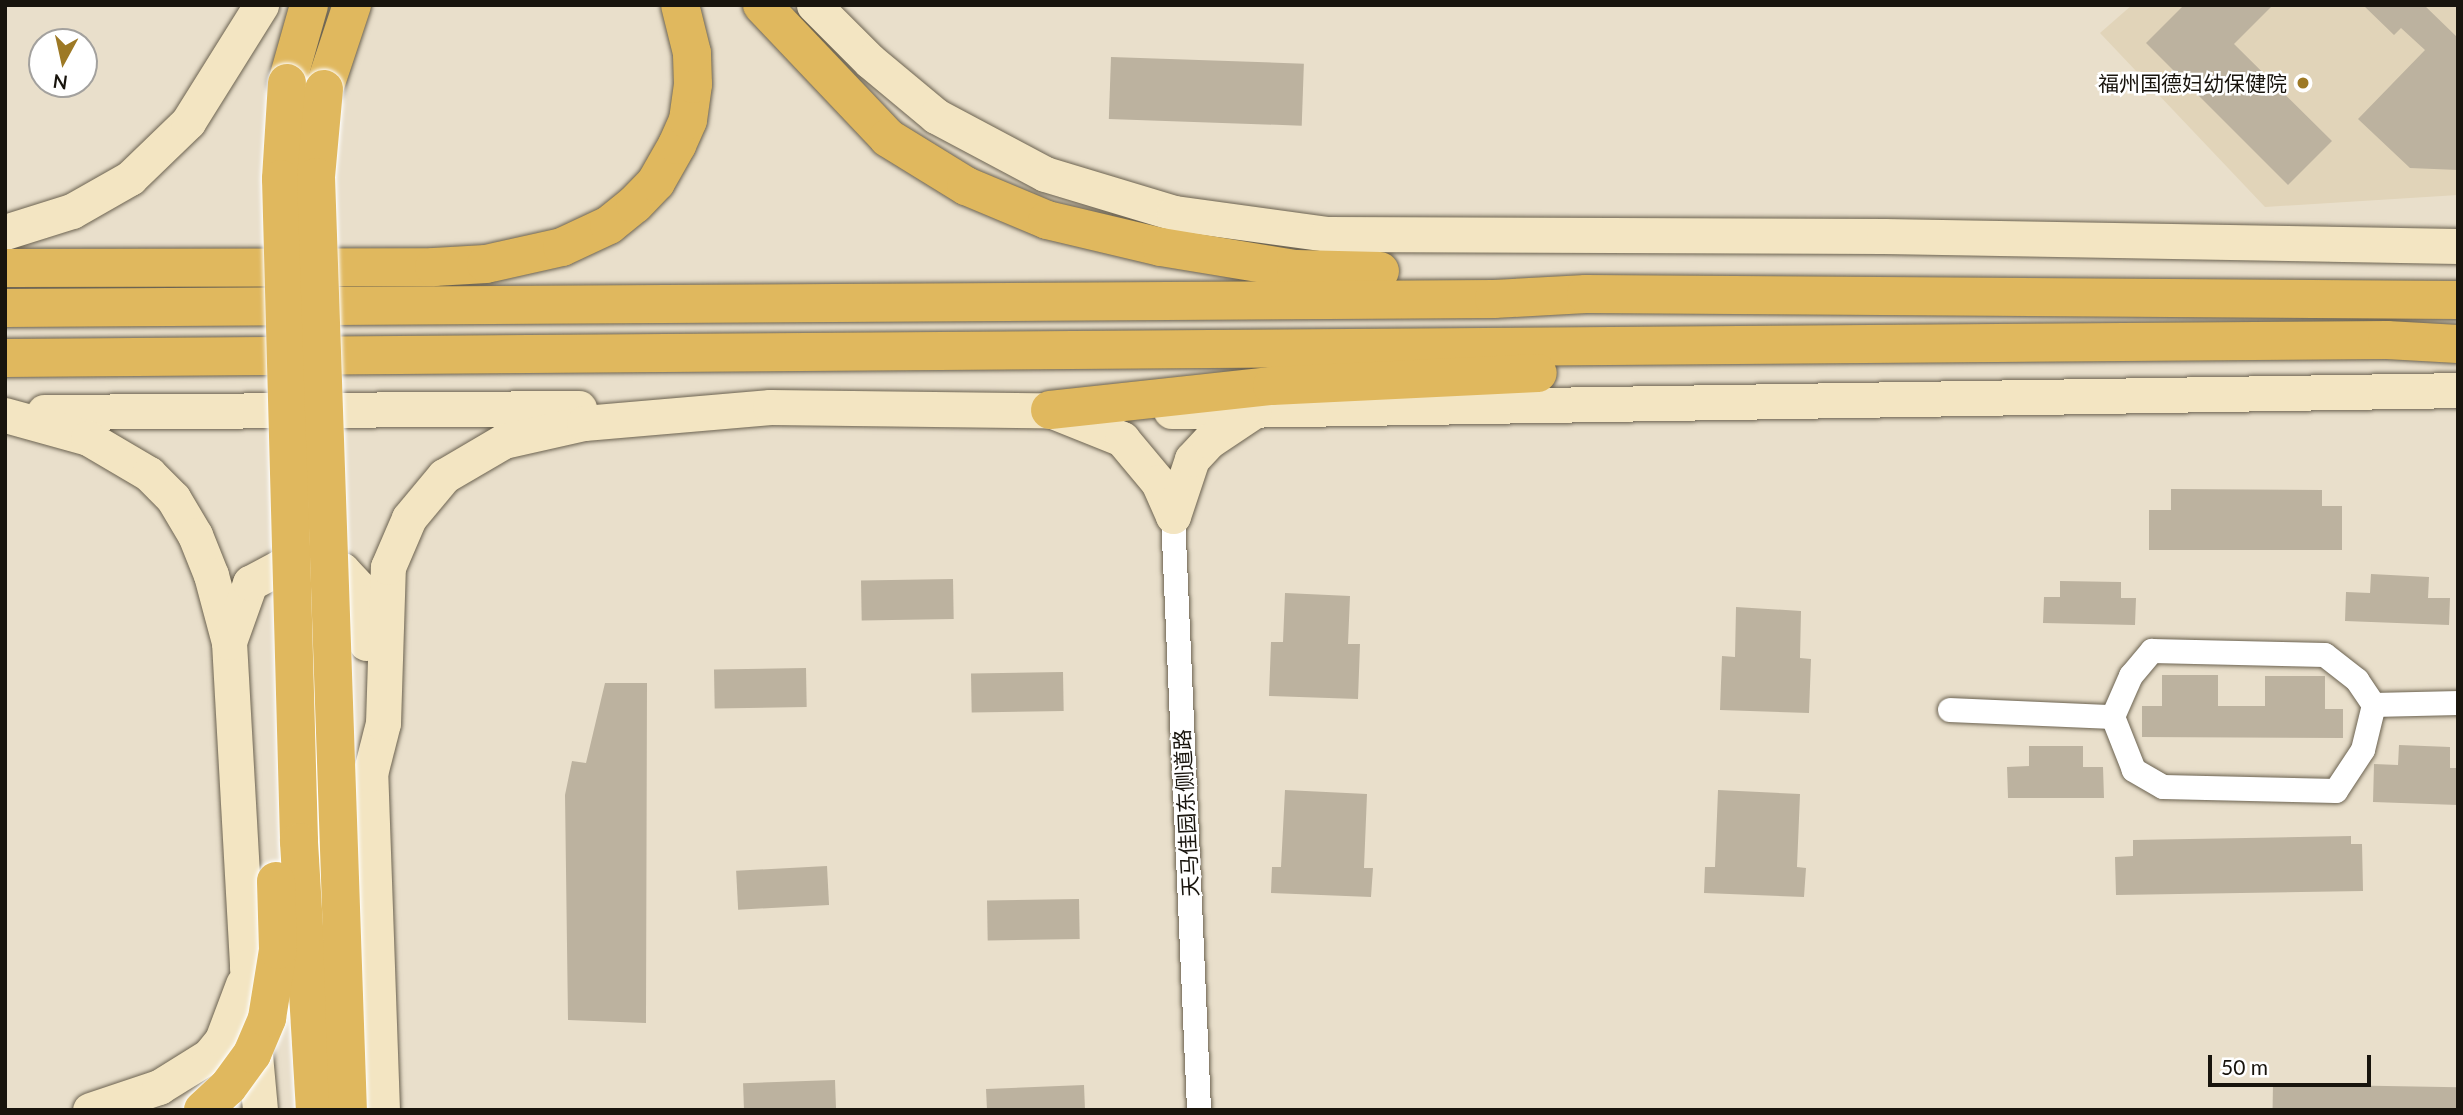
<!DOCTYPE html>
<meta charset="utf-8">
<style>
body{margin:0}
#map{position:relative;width:2463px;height:1115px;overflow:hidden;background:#e9dfcb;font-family:Lato,"Noto Sans SC",sans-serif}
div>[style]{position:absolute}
.built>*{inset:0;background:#e1d4b9}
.building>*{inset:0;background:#bcb29f;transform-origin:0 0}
.roads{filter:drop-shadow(0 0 2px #6b6250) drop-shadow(0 0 2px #6b6250)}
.minor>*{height:24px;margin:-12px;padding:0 12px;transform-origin:12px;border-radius:12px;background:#fff}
.secondary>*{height:35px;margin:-17.5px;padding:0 17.5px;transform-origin:17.5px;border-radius:17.5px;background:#f3e5c2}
.trunk>*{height:38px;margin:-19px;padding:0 19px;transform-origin:19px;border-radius:19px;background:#e0b85e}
.bridges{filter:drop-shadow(0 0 2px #fff) drop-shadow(0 0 2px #fff)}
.trunk-bridge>*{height:38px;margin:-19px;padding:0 19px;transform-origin:19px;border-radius:19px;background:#e0b85e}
.dots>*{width:19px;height:19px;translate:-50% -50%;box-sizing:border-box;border:4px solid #fff;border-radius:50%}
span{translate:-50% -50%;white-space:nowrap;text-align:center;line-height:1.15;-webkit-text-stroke:5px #fff;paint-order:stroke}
.poi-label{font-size:21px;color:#18140d}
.right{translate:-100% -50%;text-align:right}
.street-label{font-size:21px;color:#18140d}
.frame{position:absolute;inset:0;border:7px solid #18140d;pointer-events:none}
.north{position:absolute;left:28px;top:28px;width:70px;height:70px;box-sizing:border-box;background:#fff;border:2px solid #a3a19e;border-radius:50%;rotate:188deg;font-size:19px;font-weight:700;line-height:28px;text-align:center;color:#18140d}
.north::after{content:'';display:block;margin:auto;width:24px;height:32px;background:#9d7925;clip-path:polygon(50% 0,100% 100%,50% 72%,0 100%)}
.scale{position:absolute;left:2208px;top:1055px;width:163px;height:32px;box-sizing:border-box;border:4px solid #18140d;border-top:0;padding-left:9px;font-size:21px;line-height:24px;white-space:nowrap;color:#18140d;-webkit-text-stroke:5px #fff;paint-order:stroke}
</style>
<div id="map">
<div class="built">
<div style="clip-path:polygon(2132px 5px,2458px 5px,2458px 195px,2265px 207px,2100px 33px)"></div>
</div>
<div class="building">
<div style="clip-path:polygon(2184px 5px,2273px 5px,2234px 44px,2332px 141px,2288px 185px,2146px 43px)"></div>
<div style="clip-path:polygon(2363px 5px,2424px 5px,2458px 38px,2458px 170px,2410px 168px,2358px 119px,2425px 50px,2401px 28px,2394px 35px)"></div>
<div style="left:1111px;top:57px;width:193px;height:62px;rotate:2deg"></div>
<div style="clip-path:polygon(2171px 489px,2322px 490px,2322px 506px,2342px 506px,2342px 550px,2149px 550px,2149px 510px,2171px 510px)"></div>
<div style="clip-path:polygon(2371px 574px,2429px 577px,2428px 598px,2450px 598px,2449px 625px,2345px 621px,2346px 592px,2370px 593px)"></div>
<div style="left:953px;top:579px;width:40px;height:92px;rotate:89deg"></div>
<div style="clip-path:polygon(2060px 581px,2121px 582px,2121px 598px,2136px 598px,2135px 625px,2043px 623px,2044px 597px,2060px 597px)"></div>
<div style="clip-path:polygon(1285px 593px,1350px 596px,1348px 644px,1360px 644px,1358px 699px,1269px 696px,1271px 642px,1283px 642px)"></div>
<div style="clip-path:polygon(1736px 607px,1801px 611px,1800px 658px,1811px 659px,1809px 713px,1720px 710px,1722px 656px,1735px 657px)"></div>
<div style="left:806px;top:668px;width:39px;height:92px;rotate:89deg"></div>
<div style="left:1063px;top:672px;width:39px;height:92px;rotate:89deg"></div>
<div style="clip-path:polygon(2162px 675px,2218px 675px,2218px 706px,2265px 706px,2265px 676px,2325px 676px,2325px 709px,2343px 709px,2343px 738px,2142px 737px,2142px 706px,2162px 706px)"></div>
<div style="clip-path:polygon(605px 683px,647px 683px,646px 1023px,568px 1020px,565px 795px,572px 761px,586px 763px)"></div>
<div style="clip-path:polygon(2399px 745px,2450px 747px,2450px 768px,2458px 768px,2458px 805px,2373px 802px,2374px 764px,2398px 765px)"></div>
<div style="clip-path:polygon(2029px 746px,2083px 746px,2083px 767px,2103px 767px,2104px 798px,2008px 798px,2007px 767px,2029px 766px)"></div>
<div style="clip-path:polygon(1285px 790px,1367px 794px,1364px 868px,1373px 868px,1371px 897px,1271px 893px,1272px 867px,1281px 867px)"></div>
<div style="clip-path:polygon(1718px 790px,1800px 794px,1797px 867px,1806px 868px,1804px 897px,1704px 893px,1705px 867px,1715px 867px)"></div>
<div style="clip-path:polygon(2351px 836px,2351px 844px,2362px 844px,2363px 891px,2116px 895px,2115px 857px,2133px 856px,2133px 840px)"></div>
<div style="left:827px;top:866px;width:39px;height:91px;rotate:87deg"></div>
<div style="left:1079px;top:899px;width:40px;height:92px;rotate:89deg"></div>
<div style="left:835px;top:1080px;width:30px;height:92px;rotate:88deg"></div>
<div style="left:2273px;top:1084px;width:185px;height:26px;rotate:1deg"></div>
<div style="clip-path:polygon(1084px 1085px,1085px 1110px,987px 1110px,986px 1089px)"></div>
</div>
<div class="roads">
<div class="minor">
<div style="left:1173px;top:516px;width:595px;rotate:87.49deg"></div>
<div style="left:2152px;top:651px;width:173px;rotate:1.3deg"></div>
<div style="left:2325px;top:655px;width:41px;rotate:38deg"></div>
<div style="left:2357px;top:680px;width:30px;rotate:56deg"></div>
<div style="left:2374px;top:705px;width:46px;rotate:103.7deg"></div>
<div style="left:2363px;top:750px;width:49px;rotate:123.4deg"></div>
<div style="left:2336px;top:791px;width:173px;rotate:-178.7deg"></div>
<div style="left:2163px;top:787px;width:34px;rotate:-150deg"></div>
<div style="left:2134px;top:770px;width:57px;rotate:-111.6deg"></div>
<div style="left:2113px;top:717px;width:45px;rotate:-66.3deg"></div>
<div style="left:2131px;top:676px;width:33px;rotate:-50deg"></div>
<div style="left:2374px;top:705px;width:84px;rotate:-1.4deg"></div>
<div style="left:1950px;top:710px;width:163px;rotate:2.5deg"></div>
</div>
<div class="secondary">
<div style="left:814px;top:5px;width:79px;rotate:45deg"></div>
<div style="left:870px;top:61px;width:86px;rotate:39.8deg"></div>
<div style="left:936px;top:116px;width:123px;rotate:28deg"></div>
<div style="left:1045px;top:174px;width:135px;rotate:16.8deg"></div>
<div style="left:1174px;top:213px;width:154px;rotate:7.8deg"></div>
<div style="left:1327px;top:234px;width:557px;rotate:0.21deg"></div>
<div style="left:1884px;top:236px;width:574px;rotate:1deg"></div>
<div style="left:5px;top:232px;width:70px;rotate:-17.4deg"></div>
<div style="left:72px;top:211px;width:67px;rotate:-29.6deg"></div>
<div style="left:130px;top:178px;width:81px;rotate:-44deg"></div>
<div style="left:188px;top:122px;width:138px;rotate:-58deg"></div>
<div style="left:1050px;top:410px;width:78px;rotate:21.9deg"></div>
<div style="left:1122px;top:439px;width:56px;rotate:50.1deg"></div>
<div style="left:1158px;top:482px;width:37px;rotate:66deg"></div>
<div style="left:1171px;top:411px;width:1287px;rotate:-0.93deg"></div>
<div style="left:44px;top:412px;width:535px;rotate:-0.43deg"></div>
<div style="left:5px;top:415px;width:86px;rotate:15.5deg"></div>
<div style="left:88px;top:438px;width:71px;rotate:30.5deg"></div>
<div style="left:149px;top:474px;width:34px;rotate:45deg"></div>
<div style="left:173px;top:498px;width:43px;rotate:59.3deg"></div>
<div style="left:195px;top:535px;width:43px;rotate:68.2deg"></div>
<div style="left:211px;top:575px;width:69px;rotate:75deg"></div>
<div style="left:229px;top:642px;width:325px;rotate:86.8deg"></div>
<div style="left:247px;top:967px;width:144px;rotate:84.8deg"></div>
<div style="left:1173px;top:516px;width:60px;rotate:-71.6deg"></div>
<div style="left:1192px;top:459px;width:25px;rotate:-47deg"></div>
<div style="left:1209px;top:441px;width:54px;rotate:-33.7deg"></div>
<div style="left:229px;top:642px;width:63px;rotate:-70.4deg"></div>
<div style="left:250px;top:583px;width:34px;rotate:-28deg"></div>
<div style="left:280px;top:567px;width:34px;rotate:-7deg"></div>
<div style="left:314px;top:563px;width:29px;rotate:14deg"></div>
<div style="left:342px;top:570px;width:25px;rotate:47deg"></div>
<div style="left:359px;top:588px;width:15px;rotate:67deg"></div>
<div style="left:365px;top:602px;width:41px;rotate:88.6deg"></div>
<div style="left:90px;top:1110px;width:73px;rotate:-18.4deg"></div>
<div style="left:159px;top:1087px;width:59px;rotate:-31.8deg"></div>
<div style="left:209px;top:1056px;width:21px;rotate:-51deg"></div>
<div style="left:222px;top:1040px;width:60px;rotate:-69.4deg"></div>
<div style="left:382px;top:1110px;width:336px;rotate:-92deg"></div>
<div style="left:370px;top:774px;width:53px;rotate:-75.7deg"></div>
<div style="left:383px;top:723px;width:156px;rotate:-88.2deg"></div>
<div style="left:388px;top:567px;width:53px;rotate:-66.8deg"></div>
<div style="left:409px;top:518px;width:55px;rotate:-50.2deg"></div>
<div style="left:444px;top:476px;width:69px;rotate:-30.3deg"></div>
<div style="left:504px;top:441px;width:82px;rotate:-12.7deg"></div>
<div style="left:584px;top:423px;width:187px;rotate:-4.9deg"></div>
<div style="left:770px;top:407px;width:307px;rotate:0.7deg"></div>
</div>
<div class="trunk">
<div style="left:762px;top:5px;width:183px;rotate:46.5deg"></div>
<div style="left:888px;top:138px;width:92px;rotate:31.6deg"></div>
<div style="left:966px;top:186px;width:88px;rotate:22.8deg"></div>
<div style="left:1047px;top:220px;width:117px;rotate:13.3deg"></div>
<div style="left:1161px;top:247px;width:137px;rotate:9.3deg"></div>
<div style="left:1296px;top:269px;width:84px;rotate:1.4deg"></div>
<div style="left:287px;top:83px;width:81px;rotate:-74.2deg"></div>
<div style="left:324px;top:89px;width:89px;rotate:-71.6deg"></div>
<div style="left:5px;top:268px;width:429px;rotate:-0.1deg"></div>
<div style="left:434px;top:267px;width:52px;rotate:-3.3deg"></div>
<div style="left:486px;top:264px;width:78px;rotate:-12.6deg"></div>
<div style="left:562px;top:247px;width:52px;rotate:-25.1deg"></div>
<div style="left:609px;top:225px;width:33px;rotate:-39deg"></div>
<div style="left:635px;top:204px;width:30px;rotate:-46deg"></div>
<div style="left:656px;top:182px;width:43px;rotate:-60.4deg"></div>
<div style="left:677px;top:145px;width:27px;rotate:-66deg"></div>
<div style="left:688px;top:120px;width:36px;rotate:-82deg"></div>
<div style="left:693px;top:84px;width:31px;rotate:-92deg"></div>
<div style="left:692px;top:53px;width:49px;rotate:-104deg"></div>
<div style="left:5px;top:308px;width:1489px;rotate:-0.35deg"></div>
<div style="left:1494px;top:299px;width:92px;rotate:-3.1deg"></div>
<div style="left:1586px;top:294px;width:872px;rotate:0.39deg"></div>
<div style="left:5px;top:358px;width:2382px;rotate:-0.43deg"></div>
<div style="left:2387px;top:340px;width:71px;rotate:3.2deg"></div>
<div style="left:1050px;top:410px;width:223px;rotate:-6.2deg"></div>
<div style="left:1272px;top:386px;width:266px;rotate:-2.8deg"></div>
</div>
</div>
<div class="bridges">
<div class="trunk-bridge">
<div style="left:287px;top:83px;width:96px;rotate:93.6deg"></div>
<div style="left:281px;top:179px;width:663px;rotate:88.44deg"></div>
<div style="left:299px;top:842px;width:268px;rotate:86.6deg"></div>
<div style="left:324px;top:89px;width:88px;rotate:95.2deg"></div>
<div style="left:316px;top:177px;width:934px;rotate:88.04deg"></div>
<div style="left:203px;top:1110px;width:34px;rotate:-43deg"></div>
<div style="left:228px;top:1087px;width:41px;rotate:-54deg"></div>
<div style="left:252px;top:1054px;width:39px;rotate:-67deg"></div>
<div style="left:267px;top:1018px;width:69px;rotate:-80.8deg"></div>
<div style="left:278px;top:950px;width:69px;rotate:-91.7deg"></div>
</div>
</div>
<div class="dots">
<div style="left:2303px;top:83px;background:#9d7925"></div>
</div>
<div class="poi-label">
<span class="right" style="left:2287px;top:83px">福州国德妇幼保健院</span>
</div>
<div class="street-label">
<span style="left:1186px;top:813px;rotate:-93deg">天马佳园东侧道路</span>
</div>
<div class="frame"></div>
<div class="north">N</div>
<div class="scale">50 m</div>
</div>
